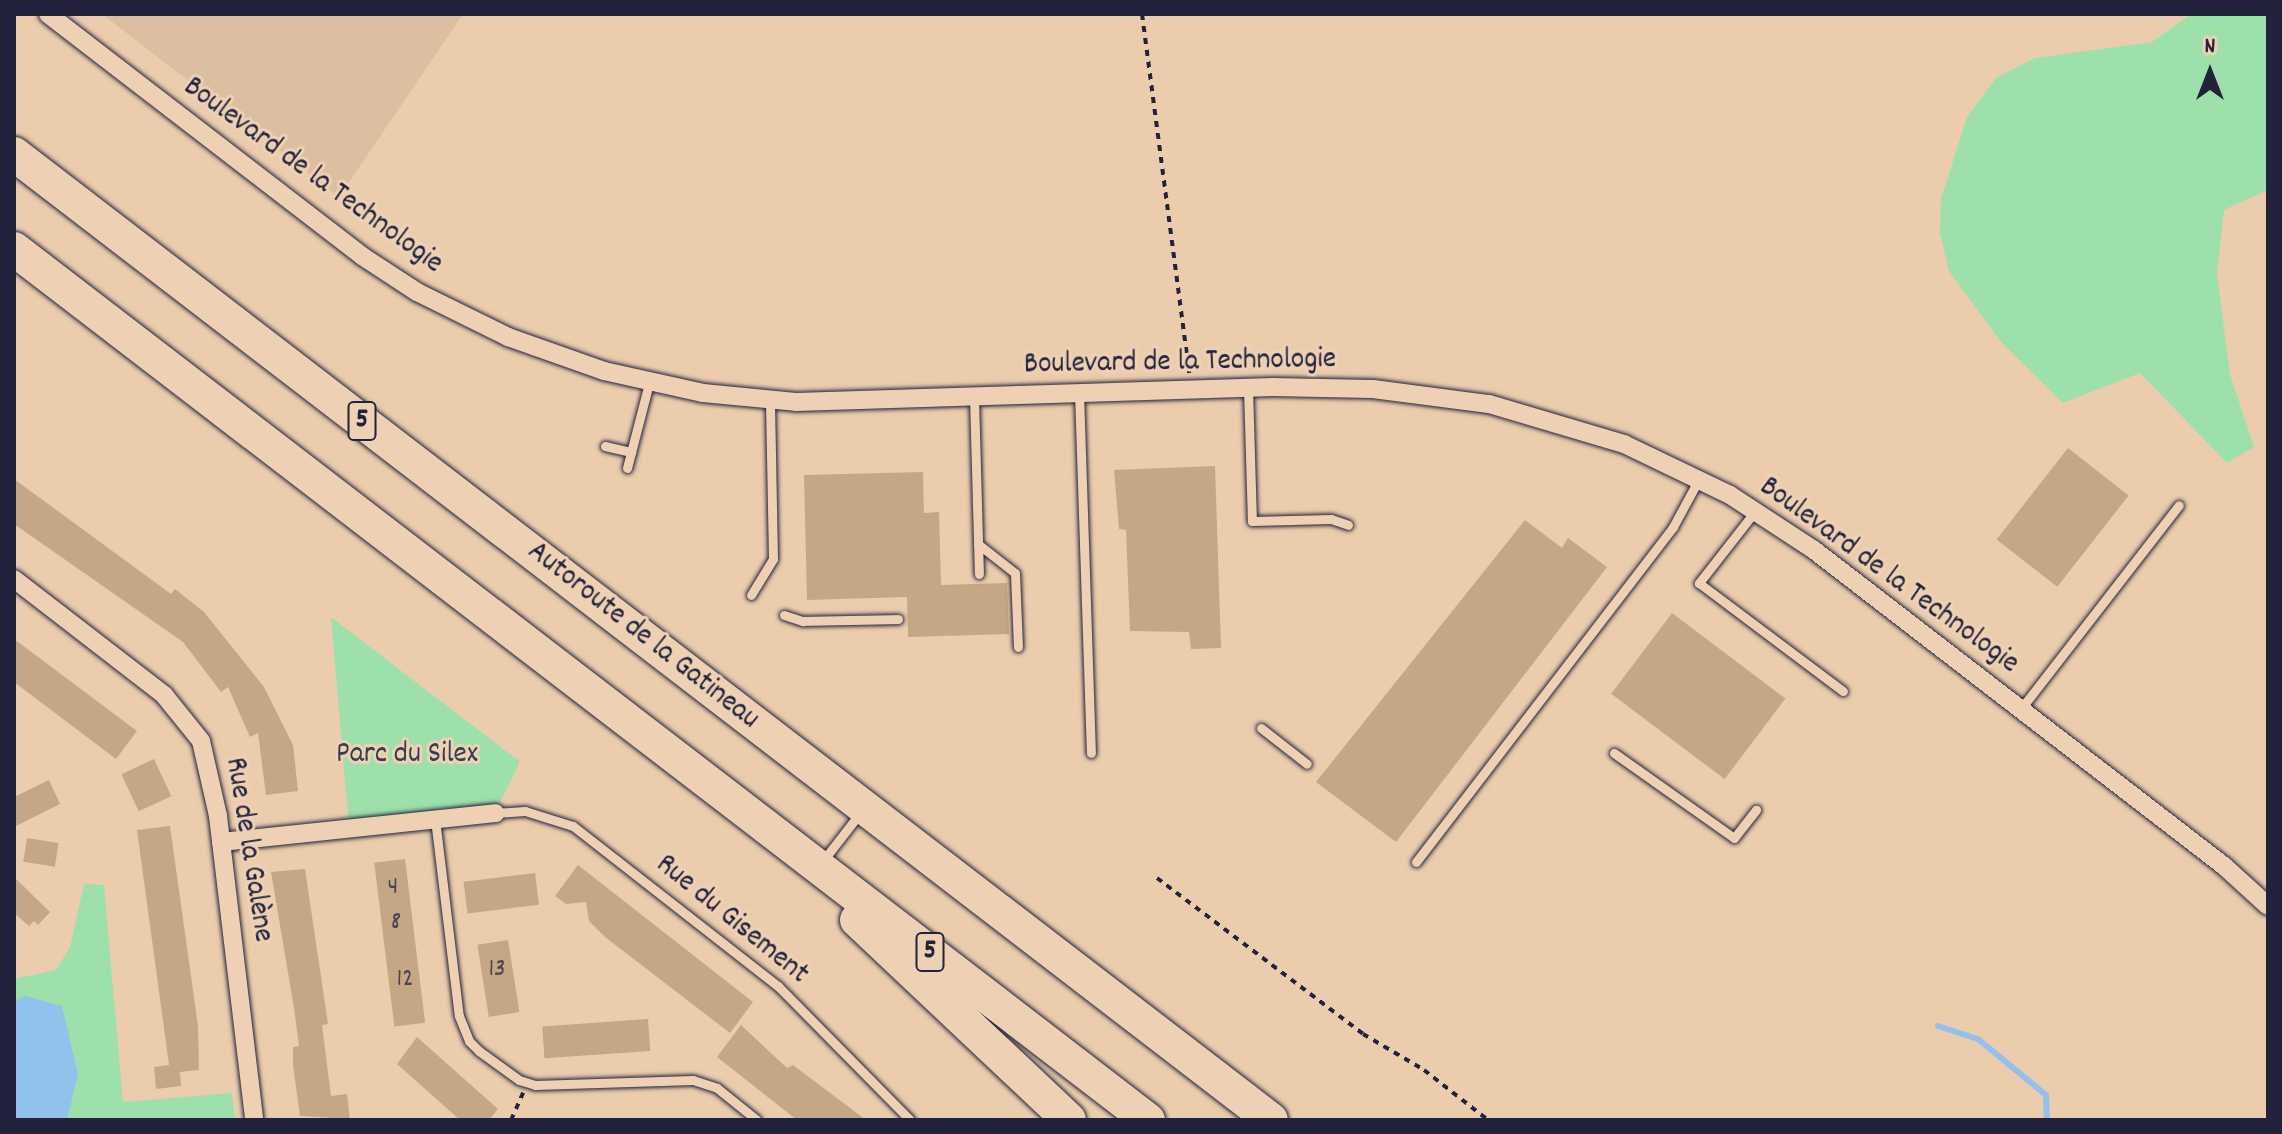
<!DOCTYPE html>
<meta charset="utf-8">
<style>
body{margin:0}
#map{position:relative;width:2282px;height:1134px;overflow:hidden;background:#ebcdae;font-family:Dekko,sans-serif}
div>[style]{position:absolute}
.built>*{inset:0;background:#dcbea0}
.green>*{inset:0;background:#9de0ab}
.water>*{inset:0;background:#92c1ec}
.stream>*{height:6px;margin:-3px;padding:0 3px;transform-origin:3px;border-radius:3px;background:#92c1ec}
.building>*{inset:0;background:#c5a685;transform-origin:0 0}
.path>*{height:4px;margin-top:-2px;transform-origin:0;background:repeating-linear-gradient(90deg,#22223b 0 6px,transparent 0 12px)}
.roads{filter:drop-shadow(0 0 2px #22223b) drop-shadow(0 0 2px #22223b)}
.service>*{height:9px;margin:-4.5px;padding:0 4.5px;transform-origin:4.5px;border-radius:4.5px;background:#eed1b5}
.minor>*{height:18px;margin:-9px;padding:0 9px;transform-origin:9px;border-radius:9px;background:#eed1b5}
.motorway>*{height:34px;margin:-17px;padding:0 17px;transform-origin:17px;border-radius:17px;background:#eed1b5}
span{translate:-50% -50%;white-space:nowrap;text-align:center;line-height:1.15;-webkit-text-stroke:6px #eed1b5;paint-order:stroke}
.number-label{font-size:26px;color:#4b434e}
.number-label span{-webkit-text-stroke-width:0}
.shield-label span{padding:2px 6px;background:#eed1b5;border:2px solid;border-radius:6px;-webkit-text-stroke-width:0}
.shield-label{font-size:28px;color:#22223b;font-weight:700}
.street-label{font-size:30px;color:#22223b}
.park-label{font-size:30px;color:#343e4c}
.frame{position:absolute;inset:0;border:16px solid #22223b;pointer-events:none}
.north{position:absolute;left:2170px;top:32px;width:80px;height:80px;-webkit-text-stroke:6px #eed1b5;paint-order:stroke;rotate:0deg;font-size:22px;font-weight:700;line-height:32px;text-align:center;color:#22223b}
.north::after{content:'';display:block;margin:auto;width:28px;height:36px;background:#22223b;clip-path:polygon(50% 0,100% 100%,50% 72%,0 100%)}
</style>
<div id="map">
<div class="built">
<div style="clip-path:polygon(102px 14px,463px 14px,339px 197px)"></div>
</div>
<div class="green">
<div style="clip-path:polygon(2191px 14px,2268px 14px,2268px 190px,2224px 210px,2217px 274px,2230px 374px,2254px 447px,2227px 463px,2140px 373px,2063px 403px,2001px 342px,1949px 271px,1940px 233px,1941px 199px,1967px 117px,1996px 78px,2035px 58px,2152px 42px)"></div>
<div style="clip-path:polygon(331px 617px,520px 762px,495px 813px,349px 827px)"></div>
<div style="clip-path:polygon(84px 884px,104px 885px,123px 1102px,232px 1093px,235px 1120px,14px 1120px,14px 979px,56px 970px,70px 947px)"></div>
</div>
<div class="water">
<div style="clip-path:polygon(25px 996px,62px 1006px,78px 1074px,67px 1120px,14px 1120px,14px 1001px)"></div>
</div>
<div class="stream">
<div style="left:1938px;top:1026px;width:42px;rotate:18deg"></div>
<div style="left:1978px;top:1039px;width:88px;rotate:39.5deg"></div>
<div style="left:2046px;top:1095px;width:25px;rotate:88deg"></div>
</div>
<div class="building">
<div style="left:2068px;top:448px;width:77px;height:116px;rotate:38deg"></div>
<div style="clip-path:polygon(1215px 466px,1221px 648px,1191px 649px,1189px 632px,1130px 631px,1126px 530px,1119px 529px,1114px 470px)"></div>
<div style="clip-path:polygon(923px 472px,924px 513px,939px 512px,941px 585px,1007px 583px,1009px 634px,908px 637px,907px 597px,807px 600px,804px 475px)"></div>
<div style="clip-path:polygon(14px 479px,171px 594px,175px 589px,204px 612px,264px 687px,293px 745px,298px 791px,266px 795px,258px 733px,250px 737px,228px 687px,221px 692px,183px 642px,14px 524px)"></div>
<div style="clip-path:polygon(1525px 520px,1562px 548px,1568px 538px,1607px 567px,1396px 842px,1316px 782px)"></div>
<div style="left:1672px;top:613px;width:142px;height:101px;rotate:37deg"></div>
<div style="clip-path:polygon(14px 639px,137px 731px,116px 759px,14px 682px)"></div>
<div style="left:154px;top:759px;width:41px;height:36px;rotate:65deg"></div>
<div style="clip-path:polygon(49px 780px,60px 804px,14px 827px,14px 797px)"></div>
<div style="clip-path:polygon(170px 826px,198px 1026px,199px 1070px,180px 1072px,181px 1086px,156px 1089px,154px 1067px,169px 1065px,137px 830px)"></div>
<div style="left:27px;top:838px;width:32px;height:24px;rotate:9deg"></div>
<div style="left:405px;top:859px;width:165px;height:31px;rotate:83deg"></div>
<div style="clip-path:polygon(578px 865px,753px 1002px,730px 1033px,605px 937px,589px 921px,586px 902px,566px 904px,555px 896px)"></div>
<div style="clip-path:polygon(305px 869px,328px 1024px,322px 1025px,331px 1096px,347px 1094px,350px 1119px,300px 1116px,293px 1065px,293px 1047px,299px 1046px,294px 1008px,271px 872px)"></div>
<div style="left:535px;top:873px;width:32px;height:72px;rotate:83deg"></div>
<div style="clip-path:polygon(14px 877px,50px 912px,38px 925px,34px 921px,29px 926px,14px 913px)"></div>
<div style="left:508px;top:940px;width:73px;height:31px;rotate:81deg"></div>
<div style="left:648px;top:1019px;width:32px;height:106px;rotate:86deg"></div>
<div style="clip-path:polygon(741px 1025px,787px 1068px,793px 1065px,866px 1120px,797px 1120px,717px 1057px)"></div>
<div style="clip-path:polygon(417px 1037px,498px 1109px,489px 1120px,460px 1120px,397px 1064px)"></div>
</div>
<div class="path">
<div style="left:1142px;top:14px;width:362px;rotate:82.5deg"></div>
<div style="left:1157px;top:878px;width:258px;rotate:37.1deg"></div>
<div style="left:1363px;top:1034px;width:71px;rotate:30.5deg"></div>
<div style="left:1424px;top:1070px;width:81px;rotate:38deg"></div>
<div style="left:511px;top:1120px;width:30px;rotate:-66deg"></div>
</div>
<div class="roads">
<div class="service">
<div style="left:1248px;top:388px;width:133px;rotate:88.3deg"></div>
<div style="left:1252px;top:521px;width:79px;rotate:-1.5deg"></div>
<div style="left:1331px;top:519px;width:18px;rotate:19deg"></div>
<div style="left:1079px;top:393px;width:360px;rotate:88.1deg"></div>
<div style="left:974px;top:397px;width:177px;rotate:88.4deg"></div>
<div style="left:605px;top:446px;width:27px;rotate:13deg"></div>
<div style="left:627px;top:468px;width:88px;rotate:-75.5deg"></div>
<div style="left:1756px;top:510px;width:93px;rotate:128deg"></div>
<div style="left:1699px;top:583px;width:180px;rotate:36.9deg"></div>
<div style="left:978px;top:544px;width:47px;rotate:38.1deg"></div>
<div style="left:1015px;top:573px;width:74px;rotate:87.7deg"></div>
<div style="left:751px;top:595px;width:42px;rotate:-58.6deg"></div>
<div style="left:773px;top:559px;width:158px;rotate:-91.1deg"></div>
<div style="left:784px;top:615px;width:20px;rotate:18deg"></div>
<div style="left:803px;top:621px;width:95px;rotate:-1.2deg"></div>
<div style="left:2020px;top:710px;width:259px;rotate:-52.2deg"></div>
<div style="left:1261px;top:728px;width:58px;rotate:38deg"></div>
<div style="left:1614px;top:753px;width:147px;rotate:35.3deg"></div>
<div style="left:1734px;top:838px;width:36px;rotate:-52deg"></div>
<div style="left:495px;top:813px;width:30px;rotate:-4deg"></div>
<div style="left:525px;top:811px;width:50px;rotate:17.4deg"></div>
<div style="left:573px;top:826px;width:260px;rotate:38deg"></div>
<div style="left:778px;top:986px;width:188px;rotate:45.4deg"></div>
<div style="left:435px;top:819px;width:198px;rotate:83.1deg"></div>
<div style="left:459px;top:1016px;width:27px;rotate:68deg"></div>
<div style="left:469px;top:1041px;width:14px;rotate:45deg"></div>
<div style="left:479px;top:1051px;width:49px;rotate:35.9deg"></div>
<div style="left:519px;top:1080px;width:17px;rotate:17deg"></div>
<div style="left:535px;top:1085px;width:158px;rotate:-1.8deg"></div>
<div style="left:693px;top:1080px;width:25px;rotate:18deg"></div>
<div style="left:717px;top:1088px;width:51px;rotate:38.7deg"></div>
<div style="left:822px;top:862px;width:62px;rotate:-52.2deg"></div>
<div style="left:1416px;top:862px;width:422px;rotate:-52.5deg"></div>
<div style="left:1673px;top:527px;width:55px;rotate:-61.6deg"></div>
</div>
<div class="minor">
<div style="left:48px;top:14px;width:396px;rotate:37.6deg"></div>
<div style="left:362px;top:256px;width:66px;rotate:33.2deg"></div>
<div style="left:417px;top:292px;width:102px;rotate:26.3deg"></div>
<div style="left:508px;top:337px;width:102px;rotate:19.5deg"></div>
<div style="left:604px;top:371px;width:101px;rotate:12.5deg"></div>
<div style="left:703px;top:393px;width:93px;rotate:5.5deg"></div>
<div style="left:796px;top:402px;width:477px;rotate:-1.8deg"></div>
<div style="left:1273px;top:387px;width:100px;rotate:1.1deg"></div>
<div style="left:1373px;top:389px;width:117px;rotate:7.4deg"></div>
<div style="left:1489px;top:404px;width:141px;rotate:16.5deg"></div>
<div style="left:1624px;top:444px;width:118px;rotate:25.7deg"></div>
<div style="left:1730px;top:495px;width:100px;rotate:33.2deg"></div>
<div style="left:1814px;top:550px;width:518px;rotate:37.62deg"></div>
<div style="left:2224px;top:866px;width:59px;rotate:42.3deg"></div>
<div style="left:14px;top:579px;width:190px;rotate:37.7deg"></div>
<div style="left:164px;top:695px;width:59px;rotate:51.2deg"></div>
<div style="left:201px;top:741px;width:77px;rotate:77.2deg"></div>
<div style="left:218px;top:816px;width:306px;rotate:83.2deg"></div>
<div style="left:221px;top:842px;width:276px;rotate:-6deg"></div>
</div>
<div class="motorway">
<div style="left:14px;top:154px;width:1585px;rotate:37.54deg"></div>
<div style="left:14px;top:249px;width:1430px;rotate:37.53deg"></div>
<div style="left:857px;top:920px;width:291px;rotate:43.3deg"></div>
</div>
</div>
<div class="number-label">
<span style="left:393px;top:888px">4</span>
<span style="left:396px;top:923px">8</span>
<span style="left:497px;top:970px">13</span>
<span style="left:405px;top:980px">12</span>
</div>
<div class="shield-label">
<span style="left:362px;top:421px">5</span>
<span style="left:930px;top:952px">5</span>
</div>
<div class="street-label">
<span style="left:312px;top:177px;rotate:36deg">Boulevard de la Technologie</span>
<span style="left:1180px;top:364px;rotate:-1deg">Boulevard de la Technologie</span>
<span style="left:1888px;top:577px;rotate:36deg">Boulevard de la Technologie</span>
<span style="left:642px;top:637px;rotate:38deg">Autoroute de la Gatineau</span>
<span style="left:247px;top:850px;rotate:81deg">Rue de la Galène</span>
<span style="left:731px;top:921px;rotate:39deg">Rue du Gisement</span>
</div>
<div class="park-label">
<span style="left:407px;top:756px">Parc du Silex</span>
</div>
<div class="frame"></div>
<div class="north">N</div>
</div>
